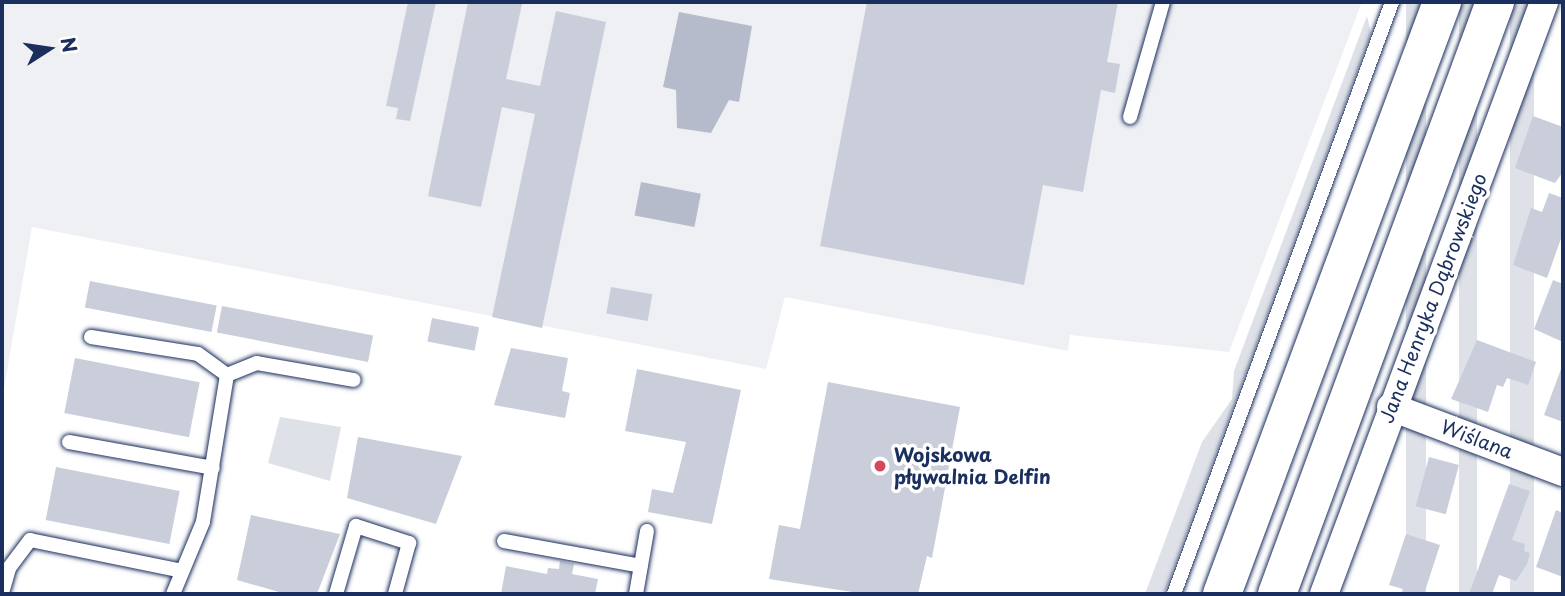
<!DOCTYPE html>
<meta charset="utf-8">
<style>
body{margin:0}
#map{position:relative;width:1565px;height:596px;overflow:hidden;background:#fff;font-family:"Playpen Sans",sans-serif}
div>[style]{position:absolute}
.built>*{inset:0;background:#eff0f4}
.green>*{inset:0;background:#dee1e7;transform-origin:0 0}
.water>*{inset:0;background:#b5bbca;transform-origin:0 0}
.building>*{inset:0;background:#caceda;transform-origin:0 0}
.roads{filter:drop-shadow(0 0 2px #1b2f5e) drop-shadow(0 0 2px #1b2f5e)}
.service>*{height:14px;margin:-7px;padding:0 7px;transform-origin:7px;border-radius:7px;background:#fff}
.minor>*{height:28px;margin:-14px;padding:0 14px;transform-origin:14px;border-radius:14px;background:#fff}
.secondary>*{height:38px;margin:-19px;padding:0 19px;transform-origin:19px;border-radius:19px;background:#fff}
.dots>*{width:19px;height:19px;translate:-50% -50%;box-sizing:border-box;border:4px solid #fff;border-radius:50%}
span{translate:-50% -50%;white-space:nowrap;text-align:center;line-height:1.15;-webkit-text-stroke:7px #fff;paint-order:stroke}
.street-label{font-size:19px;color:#1b2f5e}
.poi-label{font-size:19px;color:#1b2f5e;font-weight:700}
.left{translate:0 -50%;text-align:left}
.frame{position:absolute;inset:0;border:4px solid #1b2f5e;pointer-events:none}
.north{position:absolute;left:14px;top:14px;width:70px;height:70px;-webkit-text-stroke:5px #fff;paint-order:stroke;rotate:78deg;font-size:19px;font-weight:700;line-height:28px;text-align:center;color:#1b2f5e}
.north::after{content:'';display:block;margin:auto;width:24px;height:32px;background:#1b2f5e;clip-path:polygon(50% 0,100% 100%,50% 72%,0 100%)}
</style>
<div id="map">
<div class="built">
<div style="clip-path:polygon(2px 2px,1362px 2px,1229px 352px,1070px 335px,1068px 351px,785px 297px,766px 369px,32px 227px,2px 400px)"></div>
</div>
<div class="green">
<div style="left:1406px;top:2px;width:20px;height:631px"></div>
<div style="left:1459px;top:2px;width:18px;height:631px"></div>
<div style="left:1510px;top:2px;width:24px;height:631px"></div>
<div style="clip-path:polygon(1367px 16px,1371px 33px,1164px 594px,1145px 594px,1202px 442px,1232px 399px,1234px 371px)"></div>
<div style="clip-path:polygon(280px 417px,341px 427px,330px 481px,268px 463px)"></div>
</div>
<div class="water">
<div style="clip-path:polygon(679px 12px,752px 26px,739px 102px,729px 100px,711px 133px,677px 128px,676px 90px,663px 87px)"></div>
<div style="left:641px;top:182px;width:61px;height:34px;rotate:11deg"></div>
</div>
<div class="building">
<div style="clip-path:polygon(408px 2px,436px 2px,410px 121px,396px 119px,398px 108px,386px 106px)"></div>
<div style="clip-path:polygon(468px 2px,522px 4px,506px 79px,540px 86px,556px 11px,606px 22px,542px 328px,492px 317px,535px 114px,502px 107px,481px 207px,428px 196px)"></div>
<div style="clip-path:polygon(867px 2px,1118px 2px,1107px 62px,1120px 64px,1115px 93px,1101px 90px,1083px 192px,1043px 185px,1024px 285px,820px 246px)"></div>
<div style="clip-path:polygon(1533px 116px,1563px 127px,1563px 172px,1555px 183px,1515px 168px)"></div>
<div style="clip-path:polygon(1549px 193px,1563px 198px,1563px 233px,1547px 278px,1513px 265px,1531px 208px,1542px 212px)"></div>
<div style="clip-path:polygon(1553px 280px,1563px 284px,1563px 342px,1534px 329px)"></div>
<div style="left:90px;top:281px;width:129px;height:27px;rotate:11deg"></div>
<div style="left:611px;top:287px;width:42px;height:27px;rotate:10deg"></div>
<div style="left:222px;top:306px;width:154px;height:27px;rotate:11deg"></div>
<div style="left:432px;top:318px;width:48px;height:24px;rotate:11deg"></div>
<div style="clip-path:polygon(1477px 340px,1536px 362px,1528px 385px,1507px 378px,1503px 387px,1497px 385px,1488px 412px,1451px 399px)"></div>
<div style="clip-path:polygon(511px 348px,568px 358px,562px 391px,570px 393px,565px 418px,494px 405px)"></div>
<div style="left:75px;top:358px;width:127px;height:56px;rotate:11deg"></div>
<div style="clip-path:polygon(637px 369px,741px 390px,712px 524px,648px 512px,652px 489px,673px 493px,686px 442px,625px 431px)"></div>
<div style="clip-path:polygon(1561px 369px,1563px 370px,1563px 422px,1544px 415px)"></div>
<div style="clip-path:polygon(828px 382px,960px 407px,932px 558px,927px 556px,918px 594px,865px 594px,769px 579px,779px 525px,800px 529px)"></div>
<div style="clip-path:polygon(358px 437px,462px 456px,436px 524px,347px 498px)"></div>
<div style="left:1429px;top:457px;width:31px;height:51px;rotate:15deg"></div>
<div style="left:56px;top:467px;width:126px;height:54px;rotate:11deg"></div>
<div style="clip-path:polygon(1509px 484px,1530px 491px,1512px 540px,1525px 544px,1524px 551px,1530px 553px,1527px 564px,1516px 581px,1499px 575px,1492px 594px,1469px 594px)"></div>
<div style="clip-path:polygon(1556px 510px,1563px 513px,1563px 577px,1536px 567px)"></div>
<div style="clip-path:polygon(251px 515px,340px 534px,317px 594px,286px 594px,237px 580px)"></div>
<div style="clip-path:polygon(1406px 534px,1440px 545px,1424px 594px,1401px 594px,1403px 589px,1389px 585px)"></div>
<div style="clip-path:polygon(560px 561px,574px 564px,572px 574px,598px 579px,595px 594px,501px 594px,506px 566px,547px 574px,548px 568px,559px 569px)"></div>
</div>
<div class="roads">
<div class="service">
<div style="left:1130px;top:117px;width:120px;rotate:-74deg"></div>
<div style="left:91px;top:337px;width:108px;rotate:9deg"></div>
<div style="left:198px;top:354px;width:36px;rotate:36deg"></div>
<div style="left:227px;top:375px;width:149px;rotate:99.3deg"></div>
<div style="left:203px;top:522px;width:78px;rotate:112.6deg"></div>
<div style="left:227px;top:375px;width:32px;rotate:-22deg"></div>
<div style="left:257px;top:363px;width:98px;rotate:9.9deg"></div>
<div style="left:69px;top:442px;width:146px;rotate:10.2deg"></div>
<div style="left:504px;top:541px;width:139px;rotate:10.3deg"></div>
<div style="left:2px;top:593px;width:26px;rotate:-74deg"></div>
<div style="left:9px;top:568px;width:35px;rotate:-53deg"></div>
<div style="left:30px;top:540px;width:155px;rotate:11.5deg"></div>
<div style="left:336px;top:594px;width:71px;rotate:-73.6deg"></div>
<div style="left:356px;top:526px;width:56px;rotate:17.8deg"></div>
<div style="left:409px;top:543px;width:53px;rotate:105.4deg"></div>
<div style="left:636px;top:594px;width:64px;rotate:-80.1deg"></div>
<div style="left:1174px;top:594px;width:631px;rotate:-69.78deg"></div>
</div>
<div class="minor">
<div style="left:1391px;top:407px;width:184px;rotate:20.7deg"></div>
<div style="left:1324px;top:594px;width:632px;rotate:-69.61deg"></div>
</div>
<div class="secondary">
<div style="left:1222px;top:594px;width:632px;rotate:-69.61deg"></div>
<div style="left:1277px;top:594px;width:631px;rotate:-69.78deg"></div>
</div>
</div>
<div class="dots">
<div style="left:880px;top:466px;background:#d1495b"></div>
</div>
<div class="street-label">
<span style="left:1433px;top:298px;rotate:-69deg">Jana Henryka Dąbrowskiego</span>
<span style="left:1477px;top:439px;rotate:21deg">Wiślana</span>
</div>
<div class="poi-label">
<span class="left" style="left:894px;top:466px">Wojskowa<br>pływalnia Delfin</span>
</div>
<div class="frame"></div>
<div class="north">N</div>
</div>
